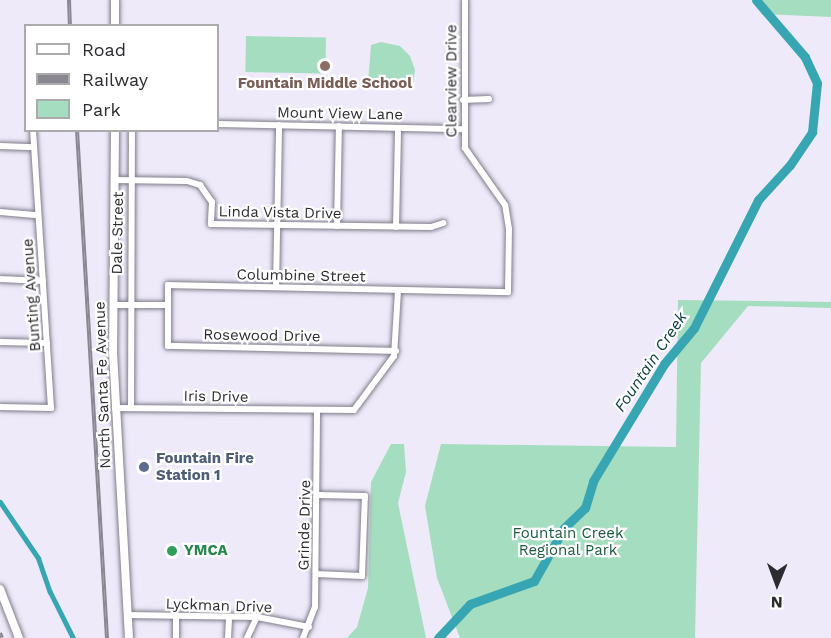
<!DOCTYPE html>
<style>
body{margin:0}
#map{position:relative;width:831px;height:638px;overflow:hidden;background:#eeeaf9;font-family:"Work Sans",sans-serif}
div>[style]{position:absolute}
.green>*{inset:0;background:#a5ddc0;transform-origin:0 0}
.canal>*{height:5px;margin:-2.5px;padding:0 2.5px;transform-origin:2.5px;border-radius:2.5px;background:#37a6b2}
.river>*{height:9px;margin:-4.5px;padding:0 4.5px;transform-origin:4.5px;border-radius:4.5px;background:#37a6b2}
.roads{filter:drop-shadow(0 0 2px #817d8b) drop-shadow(0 0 2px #817d8b)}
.street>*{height:6px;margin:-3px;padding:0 3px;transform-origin:3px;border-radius:3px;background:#fff}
.secondary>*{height:8px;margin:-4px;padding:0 4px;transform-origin:4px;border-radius:4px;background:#fff}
.rail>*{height:4px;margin-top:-2px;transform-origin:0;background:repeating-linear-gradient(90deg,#fff 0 4.5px,#8a8791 0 9px);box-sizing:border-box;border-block:2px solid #8a8791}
.dots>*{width:16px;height:16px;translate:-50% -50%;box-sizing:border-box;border:3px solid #fff;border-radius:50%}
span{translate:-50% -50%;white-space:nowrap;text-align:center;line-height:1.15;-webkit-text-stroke:4.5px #fff;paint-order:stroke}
.street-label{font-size:15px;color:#2c2b30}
.education-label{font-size:15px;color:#785e54;font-weight:700}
.service-label{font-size:15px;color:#4e5e75;font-weight:700}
.left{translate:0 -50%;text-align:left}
.park-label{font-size:15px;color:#1c5a40}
.leisure-label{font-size:15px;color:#27864d;font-weight:700}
.water-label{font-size:16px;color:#0f4045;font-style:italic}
.legend{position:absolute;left:24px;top:24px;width:195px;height:108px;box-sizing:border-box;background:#fff;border:2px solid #abaaac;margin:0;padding:8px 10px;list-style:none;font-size:18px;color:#2c2b30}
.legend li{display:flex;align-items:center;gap:12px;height:30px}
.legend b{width:30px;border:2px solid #abaaac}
.north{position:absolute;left:747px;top:554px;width:60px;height:60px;-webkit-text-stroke:4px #fff;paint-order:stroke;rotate:181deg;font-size:16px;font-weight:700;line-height:24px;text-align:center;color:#2c2b30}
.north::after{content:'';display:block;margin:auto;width:21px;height:27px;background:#2c2b30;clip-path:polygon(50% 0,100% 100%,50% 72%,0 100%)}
</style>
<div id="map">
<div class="green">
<div style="clip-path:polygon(761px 0,831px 0,831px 17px,761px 14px)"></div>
<div style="left:246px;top:36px;width:80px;height:36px;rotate:1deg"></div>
<div style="clip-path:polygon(381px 42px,400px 46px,410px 56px,415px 70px,412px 87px,371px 88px,368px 84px,371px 45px)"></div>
<div style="clip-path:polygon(678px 300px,831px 302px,831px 308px,748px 306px,701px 363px,695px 638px,460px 638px,437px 578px,425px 506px,441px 444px,676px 447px)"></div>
<div style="clip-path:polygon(391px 444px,404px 444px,406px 472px,398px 503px,426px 638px,347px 638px,357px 627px,368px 588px,371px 482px)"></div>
</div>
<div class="canal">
<div style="left:0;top:502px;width:68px;rotate:55.8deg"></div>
<div style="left:38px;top:558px;width:36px;rotate:71deg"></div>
<div style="left:50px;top:592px;width:51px;rotate:63.4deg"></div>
</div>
<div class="river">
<div style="left:438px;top:638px;width:47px;rotate:-46.7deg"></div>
<div style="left:470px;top:604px;width:68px;rotate:-19.8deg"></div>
<div style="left:534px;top:581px;width:61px;rotate:-60.5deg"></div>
<div style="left:564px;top:528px;width:29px;rotate:-44deg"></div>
<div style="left:585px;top:508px;width:28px;rotate:-73deg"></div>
<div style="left:593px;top:481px;width:137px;rotate:-58.7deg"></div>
<div style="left:664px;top:364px;width:47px;rotate:-50.2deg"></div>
<div style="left:694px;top:328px;width:143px;rotate:-63.4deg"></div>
<div style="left:758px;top:200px;width:47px;rotate:-47.6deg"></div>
<div style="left:790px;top:165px;width:40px;rotate:-56deg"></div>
<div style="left:812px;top:132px;width:49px;rotate:-84.2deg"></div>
<div style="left:817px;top:83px;width:29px;rotate:-115deg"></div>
<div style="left:805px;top:57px;width:75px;rotate:-130.7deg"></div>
</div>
<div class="roads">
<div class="street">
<div style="left:463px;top:100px;width:26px;rotate:-2deg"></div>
<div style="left:218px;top:124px;width:245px;rotate:1.2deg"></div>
<div style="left:0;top:146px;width:34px;rotate:2deg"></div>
<div style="left:114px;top:180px;width:73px;rotate:0.8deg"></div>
<div style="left:187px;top:181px;width:14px;rotate:17deg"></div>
<div style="left:200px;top:185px;width:21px;rotate:55deg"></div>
<div style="left:212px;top:202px;width:22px;rotate:93deg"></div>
<div style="left:211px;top:224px;width:220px;rotate:0.8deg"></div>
<div style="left:431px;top:227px;width:13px;rotate:-18deg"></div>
<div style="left:0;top:212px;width:38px;rotate:5deg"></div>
<div style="left:337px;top:226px;width:100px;rotate:-88.9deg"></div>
<div style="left:396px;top:227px;width:99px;rotate:-88.8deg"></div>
<div style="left:0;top:279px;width:43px;rotate:2.7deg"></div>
<div style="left:276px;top:287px;width:162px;rotate:-88.9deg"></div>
<div style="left:113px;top:305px;width:55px"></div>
<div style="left:0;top:342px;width:47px;rotate:1.2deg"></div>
<div style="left:396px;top:351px;width:228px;rotate:-178.7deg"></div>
<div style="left:168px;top:346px;width:61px;rotate:-90deg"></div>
<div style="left:168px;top:285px;width:340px;rotate:1.2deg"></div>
<div style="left:508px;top:292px;width:63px;rotate:-89.1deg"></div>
<div style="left:509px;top:229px;width:24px;rotate:-99deg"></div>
<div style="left:505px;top:205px;width:70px;rotate:-125.1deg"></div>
<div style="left:465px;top:148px;width:148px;rotate:-90deg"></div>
<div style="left:0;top:407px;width:51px;rotate:1.1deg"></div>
<div style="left:51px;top:408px;width:279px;rotate:-93.7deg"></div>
<div style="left:131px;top:407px;width:277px;rotate:-89.8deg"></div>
<div style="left:115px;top:408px;width:239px;rotate:0.5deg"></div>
<div style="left:354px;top:410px;width:67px;rotate:-53.5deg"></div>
<div style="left:394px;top:356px;width:66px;rotate:-86.5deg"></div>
<div style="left:316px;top:574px;width:46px;rotate:2.5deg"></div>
<div style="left:362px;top:576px;width:80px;rotate:-87.9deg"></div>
<div style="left:365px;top:496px;width:47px;rotate:-178.8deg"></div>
<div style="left:127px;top:615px;width:130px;rotate:0.9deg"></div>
<div style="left:257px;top:617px;width:53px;rotate:10.9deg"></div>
<div style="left:176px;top:616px;width:22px;rotate:90deg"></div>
<div style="left:228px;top:638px;width:21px;rotate:-87deg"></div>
<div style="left:247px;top:638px;width:23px;rotate:-65deg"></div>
<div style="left:303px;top:638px;width:33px;rotate:-69deg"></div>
<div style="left:315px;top:607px;width:197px;rotate:-89.4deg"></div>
</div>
<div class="secondary">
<div style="left:115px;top:26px;width:26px;rotate:-90deg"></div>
<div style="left:115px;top:130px;width:222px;rotate:90.5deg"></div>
<div style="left:113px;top:352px;width:286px;rotate:86.8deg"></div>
<div style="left:0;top:589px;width:53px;rotate:68.8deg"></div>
</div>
</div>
<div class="rail">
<div style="left:69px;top:0;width:26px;rotate:88deg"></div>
<div style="left:77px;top:130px;width:509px;rotate:86.62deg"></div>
<div style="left:0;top:633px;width:5px;rotate:68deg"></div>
</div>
<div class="dots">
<div style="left:325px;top:66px;background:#8d6e63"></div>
<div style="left:144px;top:467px;background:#5c6f8a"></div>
<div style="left:172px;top:551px;background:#2e9e5b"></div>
</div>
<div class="street-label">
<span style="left:452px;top:81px;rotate:-90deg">Clearview Drive</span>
<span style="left:340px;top:114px;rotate:1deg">Mount View Lane</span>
<span style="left:280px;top:213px;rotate:1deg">Linda Vista Drive</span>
<span style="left:118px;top:233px;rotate:-89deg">Dale Street</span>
<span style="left:301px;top:276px;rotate:1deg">Columbine Street</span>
<span style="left:32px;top:295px;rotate:-94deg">Bunting Avenue</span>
<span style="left:262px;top:336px;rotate:1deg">Rosewood Drive</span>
<span style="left:103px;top:385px;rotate:-92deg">North Santa Fe Avenue</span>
<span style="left:216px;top:397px;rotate:1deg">Iris Drive</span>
<span style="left:305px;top:525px;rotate:-89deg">Grinde Drive</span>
<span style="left:219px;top:606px;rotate:2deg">Lyckman Drive</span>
</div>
<div class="education-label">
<span style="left:325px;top:84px">Fountain Middle School</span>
</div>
<div class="service-label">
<span class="left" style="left:156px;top:467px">Fountain Fire<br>Station 1</span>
</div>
<div class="park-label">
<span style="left:568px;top:542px">Fountain Creek<br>Regional Park</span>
</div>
<div class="leisure-label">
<span class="left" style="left:184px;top:551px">YMCA</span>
</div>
<div class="water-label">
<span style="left:651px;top:362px;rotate:-56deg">Fountain Creek</span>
</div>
<ul class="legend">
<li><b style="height:8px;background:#fff"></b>Road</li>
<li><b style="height:8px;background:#8a8791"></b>Railway</li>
<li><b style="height:16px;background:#a5ddc0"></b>Park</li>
</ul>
<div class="north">N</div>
</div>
